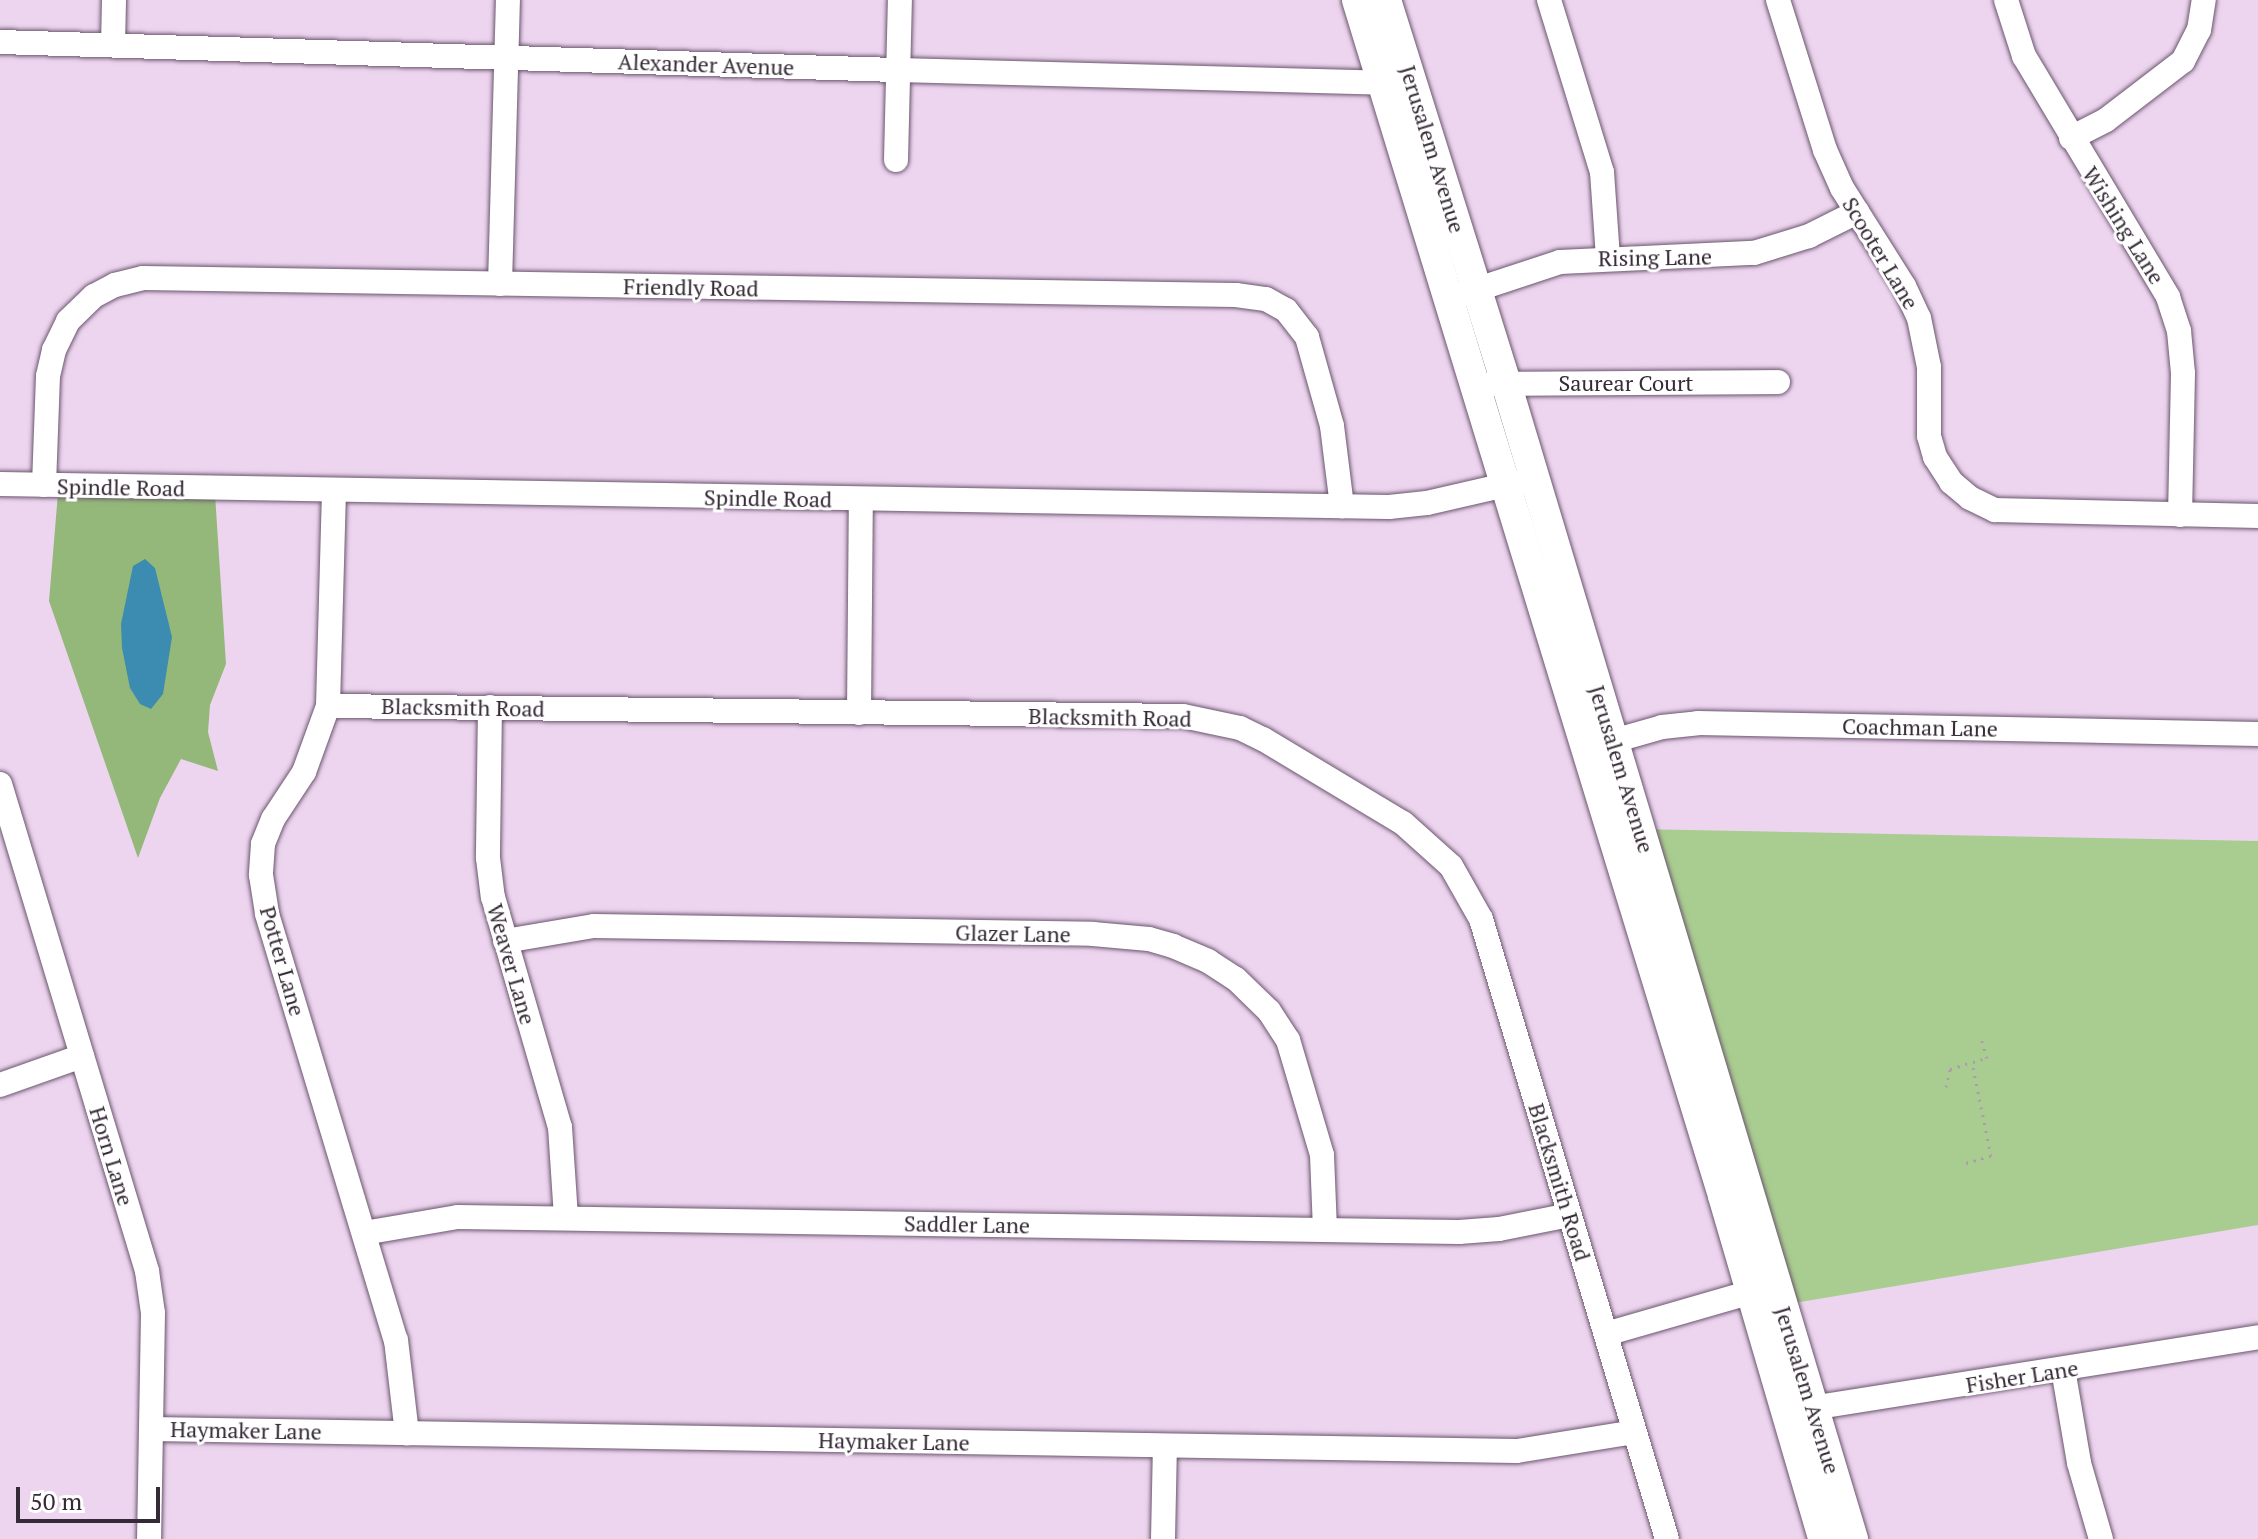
<!DOCTYPE html>
<style>
body{margin:0}
#map{position:relative;width:2258px;height:1539px;overflow:hidden;background:#edd5f0;font-family:"PT Serif",serif}
div>[style]{position:absolute}
.green>*{inset:0;background:#a9cc90}
.forest>*{inset:0;background:#94b879}
.water>*{inset:0;background:#3c8bb0}
.path>*{height:3px;margin-top:-1.5px;transform-origin:0;background:repeating-linear-gradient(90deg,#ad9aaf 0 2px,transparent 0 8px)}
.roads{filter:drop-shadow(0 0 2px #6b566d) drop-shadow(0 0 2px #6b566d)}
.minor>*{height:24px;margin:-12px;padding:0 12px;transform-origin:12px;border-radius:12px;background:#fff}
.major>*{height:30px;margin:-15px;padding:0 15px;transform-origin:15px;border-radius:15px;background:#fff}
span{translate:-50% -50%;white-space:nowrap;text-align:center;line-height:1.15;-webkit-text-stroke:6px #fff;paint-order:stroke}
.street-label{font-size:22px;color:#352b36}
.scale{position:absolute;left:16px;top:1487px;width:144px;height:36px;box-sizing:border-box;border:4px solid #352b36;border-top:0;padding-left:10px;font-size:24px;line-height:28px;white-space:nowrap;color:#352b36;-webkit-text-stroke:6px #fff;paint-order:stroke}
</style>
<div id="map">
<div class="green">
<div style="clip-path:polygon(1636px 829px,2258px 841px,2258px 1225px,1777px 1306px)"></div>
</div>
<div class="forest">
<div style="clip-path:polygon(58px 493px,215px 494px,226px 664px,210px 705px,208px 732px,218px 771px,181px 759px,160px 798px,138px 858px,49px 601px)"></div>
</div>
<div class="water">
<div style="clip-path:polygon(145px 559px,155px 568px,172px 637px,163px 694px,151px 709px,140px 704px,130px 688px,122px 648px,121px 624px,133px 566px)"></div>
</div>
<div class="path">
<div style="left:1946px;top:1087px;width:18px;rotate:-77deg"></div>
<div style="left:1950px;top:1069px;width:39px;rotate:-17deg"></div>
<div style="left:1987px;top:1058px;width:21px;rotate:-107deg"></div>
<div style="left:1966px;top:1163px;width:26px;rotate:-16deg"></div>
<div style="left:1991px;top:1156px;width:95px;rotate:-101.5deg"></div>
</div>
<div class="roads">
<div class="minor">
<div style="left:1549px;top:0;width:180px;rotate:72.9deg"></div>
<div style="left:1602px;top:172px;width:86px;rotate:86deg"></div>
<div style="left:1778px;top:0;width:157px;rotate:72.6deg"></div>
<div style="left:1825px;top:150px;width:42px;rotate:65.9deg"></div>
<div style="left:1842px;top:188px;width:116px;rotate:57.7deg"></div>
<div style="left:1904px;top:286px;width:35px;rotate:65deg"></div>
<div style="left:1919px;top:318px;width:50px;rotate:78.5deg"></div>
<div style="left:1929px;top:367px;width:69px;rotate:90deg"></div>
<div style="left:1929px;top:436px;width:22px;rotate:74deg"></div>
<div style="left:1935px;top:457px;width:30px;rotate:57deg"></div>
<div style="left:1951px;top:482px;width:25px;rotate:40deg"></div>
<div style="left:1970px;top:498px;width:28px;rotate:26deg"></div>
<div style="left:1995px;top:510px;width:263px;rotate:1.3deg"></div>
<div style="left:2006px;top:0;width:59px;rotate:72.2deg"></div>
<div style="left:2024px;top:56px;width:281px;rotate:59.1deg"></div>
<div style="left:2168px;top:297px;width:36px;rotate:72deg"></div>
<div style="left:2179px;top:331px;width:42px;rotate:84.6deg"></div>
<div style="left:2183px;top:373px;width:142px;rotate:91.2deg"></div>
<div style="left:0;top:42px;width:898px;rotate:1.79deg"></div>
<div style="left:898px;top:70px;width:486px;rotate:1.5deg"></div>
<div style="left:1384px;top:83px;width:12px;rotate:-14deg"></div>
<div style="left:113px;top:45px;width:45px;rotate:-88.7deg"></div>
<div style="left:2071px;top:138px;width:39px;rotate:-27deg"></div>
<div style="left:2106px;top:120px;width:97px;rotate:-37.5deg"></div>
<div style="left:2183px;top:61px;width:35px;rotate:-63deg"></div>
<div style="left:2199px;top:30px;width:30px;rotate:-81deg"></div>
<div style="left:896px;top:160px;width:160px;rotate:-88.6deg"></div>
<div style="left:500px;top:284px;width:284px;rotate:-88.4deg"></div>
<div style="left:1460px;top:295px;width:105px;rotate:-18.3deg"></div>
<div style="left:1560px;top:262px;width:194px;rotate:-2.7deg"></div>
<div style="left:1754px;top:253px;width:58px;rotate:-17.2deg"></div>
<div style="left:1809px;top:236px;width:54px;rotate:-26.6deg"></div>
<div style="left:1492px;top:384px;width:286px;rotate:-0.4deg"></div>
<div style="left:0;top:484px;width:1389px;rotate:0.95deg"></div>
<div style="left:1389px;top:507px;width:38px;rotate:-6deg"></div>
<div style="left:1427px;top:503px;width:98px;rotate:-12.9deg"></div>
<div style="left:44px;top:485px;width:109px;rotate:-87.9deg"></div>
<div style="left:48px;top:376px;width:27px;rotate:-77deg"></div>
<div style="left:54px;top:350px;width:32px;rotate:-64deg"></div>
<div style="left:68px;top:321px;width:36px;rotate:-44deg"></div>
<div style="left:94px;top:296px;width:24px;rotate:-28deg"></div>
<div style="left:115px;top:285px;width:29px;rotate:-14deg"></div>
<div style="left:143px;top:278px;width:1093px;rotate:0.89deg"></div>
<div style="left:1236px;top:295px;width:30px;rotate:8deg"></div>
<div style="left:1266px;top:299px;width:23px;rotate:29deg"></div>
<div style="left:1286px;top:310px;width:34px;rotate:52deg"></div>
<div style="left:1307px;top:337px;width:92px;rotate:74.3deg"></div>
<div style="left:1332px;top:426px;width:81px;rotate:82.9deg"></div>
<div style="left:334px;top:491px;width:215px;rotate:91.6deg"></div>
<div style="left:328px;top:706px;width:70px;rotate:110deg"></div>
<div style="left:304px;top:772px;width:56px;rotate:123.4deg"></div>
<div style="left:273px;top:819px;width:27px;rotate:112deg"></div>
<div style="left:263px;top:844px;width:31px;rotate:94deg"></div>
<div style="left:261px;top:875px;width:39px;rotate:81deg"></div>
<div style="left:267px;top:914px;width:445px;rotate:73.2deg"></div>
<div style="left:396px;top:1340px;width:94px;rotate:83.3deg"></div>
<div style="left:328px;top:706px;width:855px;rotate:0.67deg"></div>
<div style="left:1183px;top:716px;width:58px;rotate:11.9deg"></div>
<div style="left:1240px;top:728px;width:25px;rotate:26deg"></div>
<div style="left:1263px;top:739px;width:163px;rotate:31deg"></div>
<div style="left:1403px;top:823px;width:64px;rotate:41.9deg"></div>
<div style="left:1451px;top:866px;width:61px;rotate:60.5deg"></div>
<div style="left:1481px;top:919px;width:647px;rotate:73.3deg"></div>
<div style="left:490px;top:707px;width:151px;rotate:90.8deg"></div>
<div style="left:488px;top:858px;width:39px;rotate:83deg"></div>
<div style="left:493px;top:897px;width:240px;rotate:73.8deg"></div>
<div style="left:560px;top:1127px;width:90px;rotate:86.2deg"></div>
<div style="left:859px;top:713px;width:214px;rotate:-89.5deg"></div>
<div style="left:1599px;top:745px;width:66px;rotate:-15.9deg"></div>
<div style="left:1662px;top:727px;width:36px;rotate:-6deg"></div>
<div style="left:1698px;top:723px;width:560px;rotate:1.13deg"></div>
<div style="left:0;top:784px;width:509px;rotate:73.2deg"></div>
<div style="left:147px;top:1271px;width:42px;rotate:81.9deg"></div>
<div style="left:153px;top:1313px;width:226px;rotate:91deg"></div>
<div style="left:505px;top:941px;width:90px;rotate:-9.6deg"></div>
<div style="left:594px;top:926px;width:499px;rotate:0.9deg"></div>
<div style="left:1093px;top:934px;width:56px;rotate:5.1deg"></div>
<div style="left:1149px;top:939px;width:25px;rotate:16deg"></div>
<div style="left:1173px;top:946px;width:38px;rotate:23deg"></div>
<div style="left:1208px;top:961px;width:33px;rotate:33deg"></div>
<div style="left:1236px;top:979px;width:46px;rotate:44.1deg"></div>
<div style="left:1269px;top:1011px;width:35px;rotate:57deg"></div>
<div style="left:1288px;top:1040px;width:120px;rotate:73.5deg"></div>
<div style="left:1322px;top:1155px;width:75px;rotate:87.7deg"></div>
<div style="left:0;top:1085px;width:87px;rotate:-19.5deg"></div>
<div style="left:364px;top:1233px;width:95px;rotate:-9.7deg"></div>
<div style="left:458px;top:1217px;width:1001px;rotate:0.86deg"></div>
<div style="left:1459px;top:1232px;width:40px;rotate:-4.3deg"></div>
<div style="left:1499px;top:1229px;width:72px;rotate:-11.2deg"></div>
<div style="left:1606px;top:1334px;width:166px;rotate:-16.1deg"></div>
<div style="left:2063px;top:1369px;width:95px;rotate:80.3deg"></div>
<div style="left:2079px;top:1463px;width:79px;rotate:73.9deg"></div>
<div style="left:1799px;top:1410px;width:465px;rotate:-9deg"></div>
<div style="left:151px;top:1429px;width:1366px;rotate:0.92deg"></div>
<div style="left:1517px;top:1451px;width:119px;rotate:-9.2deg"></div>
<div style="left:1163px;top:1539px;width:93px;rotate:-88.8deg"></div>
</div>
<div class="major">
<div style="left:1357px;top:0;width:1251px;rotate:72.98deg"></div>
<div style="left:1723px;top:1196px;width:357px;rotate:73.7deg"></div>
<div style="left:1386px;top:0;width:401px;rotate:72.6deg"></div>
<div style="left:1506px;top:383px;width:1207px;rotate:73.29deg"></div>
</div>
</div>
<div class="street-label">
<span style="left:706px;top:64px;rotate:2deg">Alexander Avenue</span>
<span style="left:1433px;top:149px;rotate:73deg">Jerusalem Avenue</span>
<span style="left:2124px;top:225px;rotate:58deg">Wishing Lane</span>
<span style="left:1881px;top:253px;rotate:59deg">Scooter Lane</span>
<span style="left:1655px;top:257px;rotate:-1deg">Rising Lane</span>
<span style="left:691px;top:287px;rotate:1deg">Friendly Road</span>
<span style="left:1626px;top:383px">Saurear Court</span>
<span style="left:121px;top:487px;rotate:1deg">Spindle Road</span>
<span style="left:768px;top:498px;rotate:1deg">Spindle Road</span>
<span style="left:463px;top:707px;rotate:1deg">Blacksmith Road</span>
<span style="left:1110px;top:717px;rotate:1deg">Blacksmith Road</span>
<span style="left:1920px;top:727px;rotate:1deg">Coachman Lane</span>
<span style="left:1622px;top:769px;rotate:73deg">Jerusalem Avenue</span>
<span style="left:1013px;top:933px;rotate:1deg">Glazer Lane</span>
<span style="left:283px;top:961px;rotate:74deg">Potter Lane</span>
<span style="left:512px;top:964px;rotate:74deg">Weaver Lane</span>
<span style="left:112px;top:1156px;rotate:73deg">Horn Lane</span>
<span style="left:1560px;top:1182px;rotate:73deg">Blacksmith Road</span>
<span style="left:967px;top:1224px;rotate:1deg">Saddler Lane</span>
<span style="left:2022px;top:1376px;rotate:-9deg">Fisher Lane</span>
<span style="left:1808px;top:1390px;rotate:73deg">Jerusalem Avenue</span>
<span style="left:246px;top:1430px;rotate:1deg">Haymaker Lane</span>
<span style="left:894px;top:1441px;rotate:1deg">Haymaker Lane</span>
</div>
<div class="scale">50 m</div>
</div>
